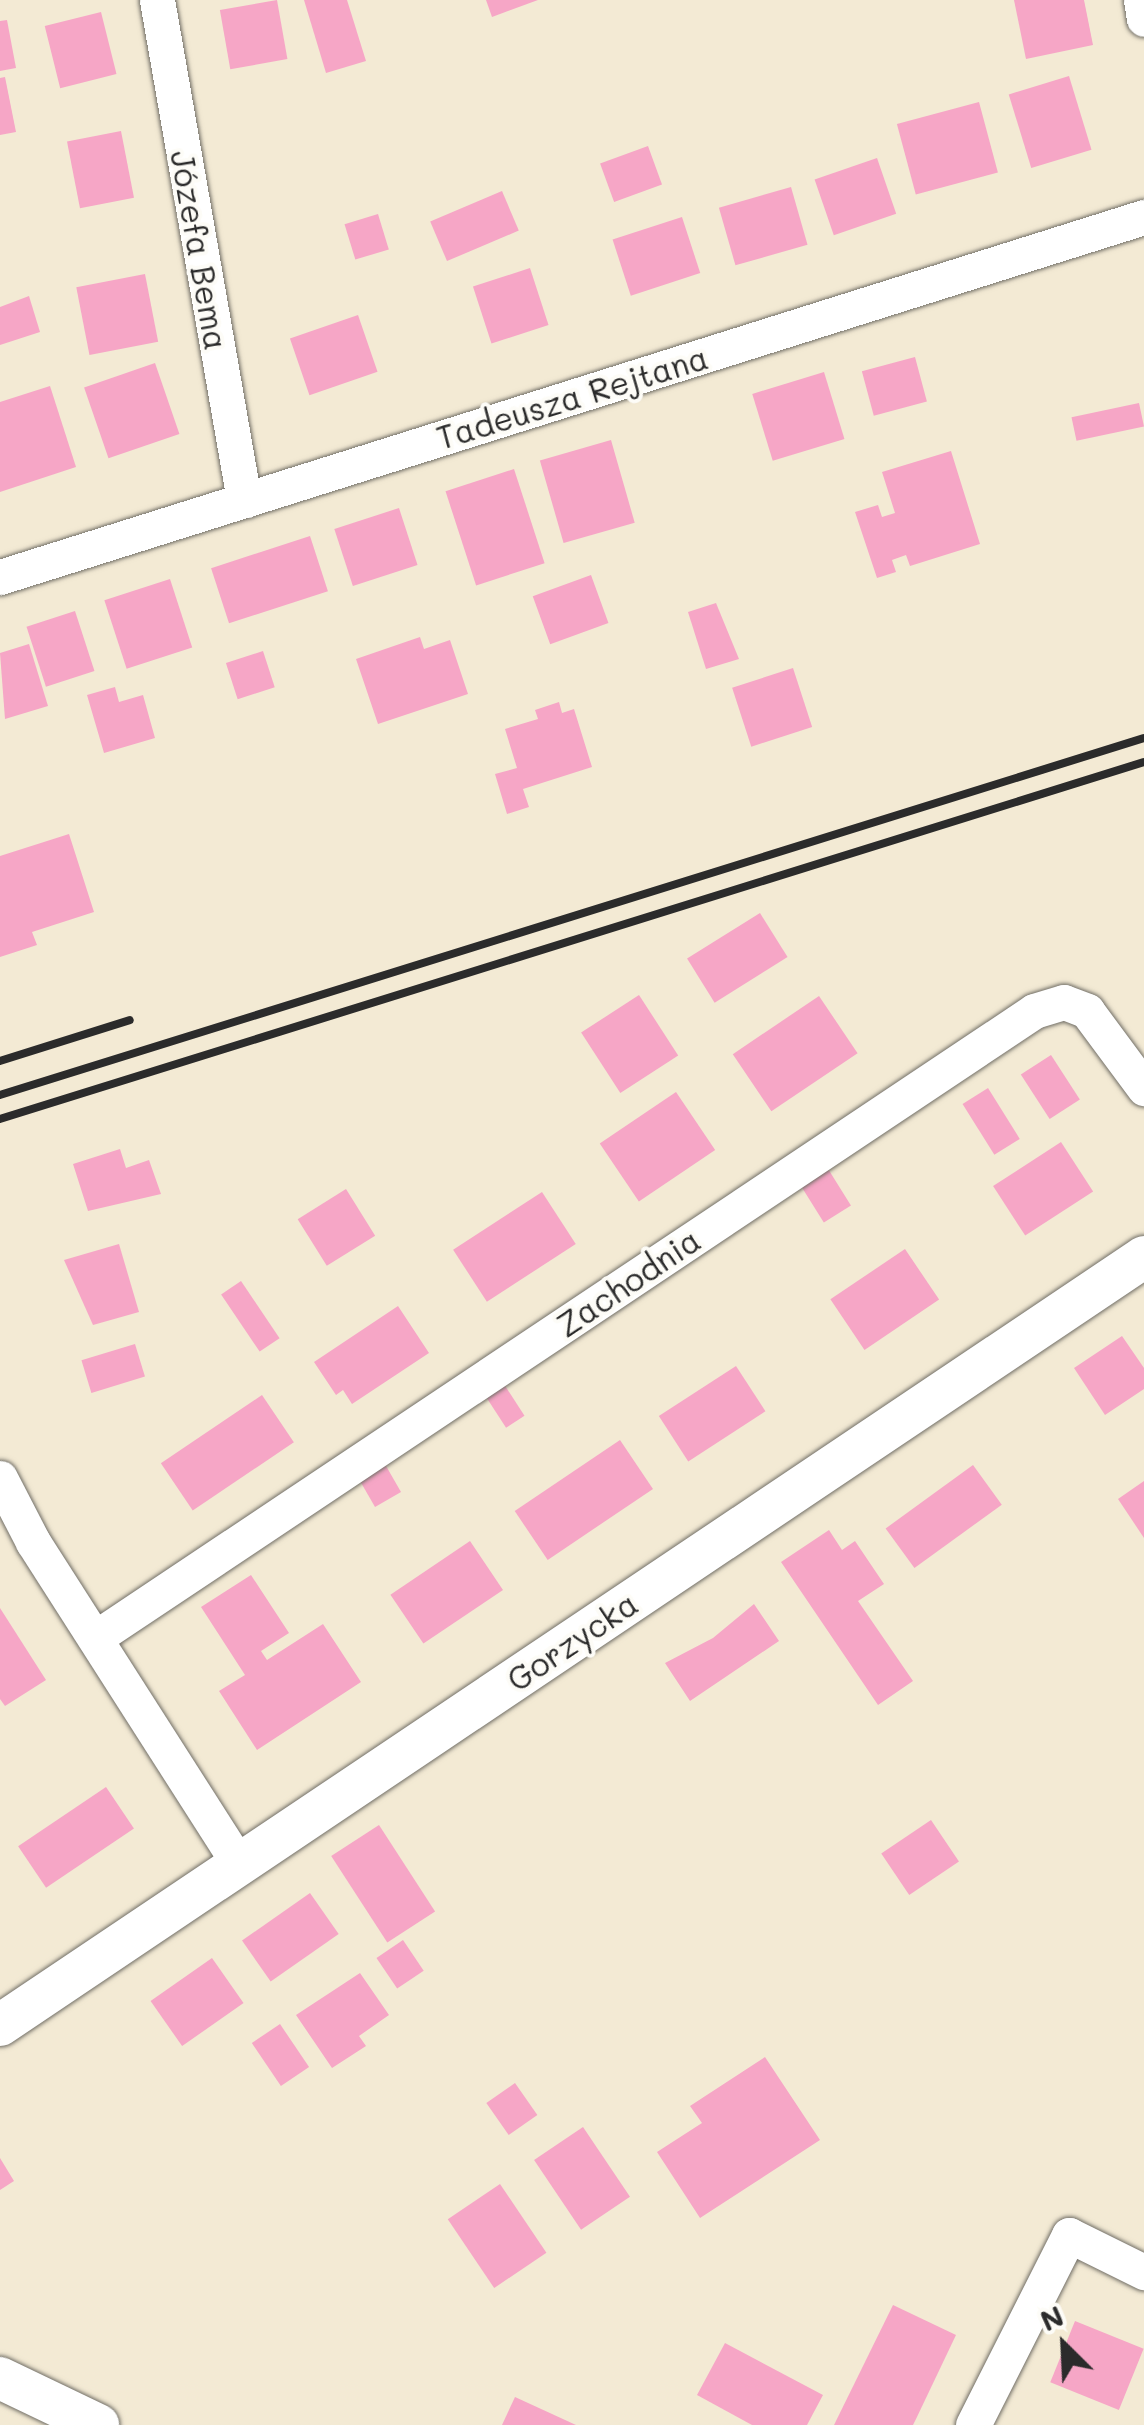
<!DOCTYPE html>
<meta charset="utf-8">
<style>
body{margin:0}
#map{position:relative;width:1144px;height:2425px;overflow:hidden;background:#f3ead4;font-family:Mali,sans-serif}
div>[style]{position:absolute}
.building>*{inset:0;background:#f6a6c6;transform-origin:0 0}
.roads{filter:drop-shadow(0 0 2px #716e66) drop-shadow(0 0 2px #716e66)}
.minor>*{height:35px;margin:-17.5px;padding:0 17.5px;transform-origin:17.5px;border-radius:17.5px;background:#fff}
.tertiary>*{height:42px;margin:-21px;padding:0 21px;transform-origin:21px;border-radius:21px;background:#fff}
.rail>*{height:8px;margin:-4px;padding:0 4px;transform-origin:4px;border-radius:4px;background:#2b2b2b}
span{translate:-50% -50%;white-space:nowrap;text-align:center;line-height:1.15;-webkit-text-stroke:8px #fdfcf7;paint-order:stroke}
.street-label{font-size:32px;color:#2b2b2b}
.north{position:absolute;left:1014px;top:2295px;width:100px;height:100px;-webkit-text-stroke:8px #fdfcf7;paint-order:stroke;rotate:336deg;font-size:28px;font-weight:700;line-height:40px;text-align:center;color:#2b2b2b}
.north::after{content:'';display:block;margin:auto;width:35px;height:45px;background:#2b2b2b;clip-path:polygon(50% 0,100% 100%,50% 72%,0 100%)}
</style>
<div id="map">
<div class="building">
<div style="left:277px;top:0;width:60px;height:58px;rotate:80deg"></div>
<div style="clip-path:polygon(304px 0,347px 0,366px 61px,326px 73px)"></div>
<div style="clip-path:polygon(486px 0,538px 0,492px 17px)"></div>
<div style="clip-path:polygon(1014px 0,1084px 0,1093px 45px,1026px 59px)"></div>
<div style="left:101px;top:12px;width:64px;height:58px;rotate:76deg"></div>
<div style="clip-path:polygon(7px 20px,16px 68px,0 71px,0 21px)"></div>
<div style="left:1069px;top:76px;width:77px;height:63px;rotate:73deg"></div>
<div style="clip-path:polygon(5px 77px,16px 132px,0 135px,0 78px)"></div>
<div style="left:979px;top:102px;width:73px;height:85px;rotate:75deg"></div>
<div style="left:121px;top:131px;width:68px;height:55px;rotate:79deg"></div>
<div style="left:648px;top:146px;width:41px;height:51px;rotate:70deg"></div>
<div style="left:877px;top:158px;width:59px;height:66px;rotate:71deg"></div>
<div style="left:791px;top:187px;width:60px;height:75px;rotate:74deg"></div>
<div style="left:502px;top:191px;width:43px;height:78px;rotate:67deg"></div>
<div style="left:378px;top:214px;width:37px;height:35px;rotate:73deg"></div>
<div style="left:682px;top:217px;width:59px;height:73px;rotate:72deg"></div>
<div style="left:530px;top:268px;width:60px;height:60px;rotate:72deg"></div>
<div style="left:145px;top:274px;width:69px;height:70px;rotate:79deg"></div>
<div style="clip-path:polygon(29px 296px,40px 332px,0 345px,0 307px)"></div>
<div style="left:358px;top:315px;width:60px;height:72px;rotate:71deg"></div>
<div style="left:915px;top:357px;width:46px;height:55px;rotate:75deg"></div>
<div style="left:155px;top:363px;width:75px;height:75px;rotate:71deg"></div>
<div style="left:824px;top:372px;width:70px;height:75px;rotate:73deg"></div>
<div style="clip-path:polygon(50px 386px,76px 467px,0 492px,0 402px)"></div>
<div style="left:1139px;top:403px;width:24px;height:69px;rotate:78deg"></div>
<div style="left:611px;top:440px;width:86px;height:74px;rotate:74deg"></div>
<div style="clip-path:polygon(951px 451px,980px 544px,910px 566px,906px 555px,892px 560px,896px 572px,877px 578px,855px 512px,878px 505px,882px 517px,895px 513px,882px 472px)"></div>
<div style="left:514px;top:469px;width:99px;height:72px;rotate:72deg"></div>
<div style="left:399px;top:508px;width:60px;height:68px;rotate:72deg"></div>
<div style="left:310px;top:536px;width:58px;height:104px;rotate:72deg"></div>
<div style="left:591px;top:575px;width:51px;height:62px;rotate:70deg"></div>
<div style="left:170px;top:579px;width:72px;height:69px;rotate:72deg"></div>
<div style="clip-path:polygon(716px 603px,739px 659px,706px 669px,688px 612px)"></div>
<div style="left:75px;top:611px;width:63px;height:51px;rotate:72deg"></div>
<div style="clip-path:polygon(420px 637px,424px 649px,450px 640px,468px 694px,378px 724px,356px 659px)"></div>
<div style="clip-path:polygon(29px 644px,48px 706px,5px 719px,0 653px)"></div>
<div style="left:263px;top:651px;width:38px;height:39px;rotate:72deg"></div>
<div style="left:793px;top:668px;width:62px;height:64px;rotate:72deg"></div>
<div style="clip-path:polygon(115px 687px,119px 702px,143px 695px,155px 738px,104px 753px,87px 695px)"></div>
<div style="clip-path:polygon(559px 702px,562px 713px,574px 709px,592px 767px,523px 789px,529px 807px,507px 814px,495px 774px,517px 768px,505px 729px,538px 719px,535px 710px)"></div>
<div style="clip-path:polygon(69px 834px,94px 912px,32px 932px,37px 945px,0 957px,0 856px)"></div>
<div style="left:760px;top:913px;width:52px;height:86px;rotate:58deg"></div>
<div style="left:639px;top:995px;width:72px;height:69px;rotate:57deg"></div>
<div style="left:819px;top:996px;width:69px;height:104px;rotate:56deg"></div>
<div style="left:1051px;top:1055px;width:53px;height:36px;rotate:57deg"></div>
<div style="left:988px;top:1088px;width:60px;height:30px;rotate:58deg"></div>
<div style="left:676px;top:1092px;width:70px;height:92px;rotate:56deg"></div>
<div style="left:1061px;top:1142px;width:59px;height:81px;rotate:57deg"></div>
<div style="clip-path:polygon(120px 1149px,126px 1168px,149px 1160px,161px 1194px,88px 1211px,73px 1164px)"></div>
<div style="left:825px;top:1164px;width:49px;height:32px;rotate:58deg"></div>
<div style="left:346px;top:1189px;width:55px;height:57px;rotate:58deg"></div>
<div style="left:542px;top:1192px;width:62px;height:106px;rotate:57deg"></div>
<div style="clip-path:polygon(119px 1244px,139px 1312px,93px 1325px,64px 1260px)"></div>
<div style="left:905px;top:1249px;width:61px;height:90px;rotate:56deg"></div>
<div style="left:241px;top:1281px;width:69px;height:24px;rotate:56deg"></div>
<div style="clip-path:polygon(398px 1306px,429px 1353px,352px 1404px,343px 1390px,336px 1395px,314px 1362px)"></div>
<div style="clip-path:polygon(1122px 1336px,1144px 1368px,1144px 1389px,1105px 1415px,1074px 1368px)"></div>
<div style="left:135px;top:1344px;width:34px;height:56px;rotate:73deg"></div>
<div style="left:736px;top:1366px;width:54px;height:92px;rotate:57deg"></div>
<div style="left:500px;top:1378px;width:45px;height:22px;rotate:57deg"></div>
<div style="left:262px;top:1395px;width:57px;height:122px;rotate:56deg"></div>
<div style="left:620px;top:1440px;width:59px;height:127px;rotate:56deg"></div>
<div style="left:382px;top:1459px;width:38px;height:30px;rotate:60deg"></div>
<div style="left:973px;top:1465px;width:49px;height:108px;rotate:54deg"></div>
<div style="clip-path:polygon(1144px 1481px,1144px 1538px,1118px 1499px)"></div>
<div style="clip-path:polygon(829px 1530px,842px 1550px,855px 1541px,884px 1584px,858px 1601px,913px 1681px,878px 1705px,781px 1562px)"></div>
<div style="left:470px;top:1541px;width:59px;height:96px;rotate:56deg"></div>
<div style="clip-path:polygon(251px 1575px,289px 1633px,261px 1651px,267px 1660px,323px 1624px,361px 1682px,257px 1750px,219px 1691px,245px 1675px,201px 1607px)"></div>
<div style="clip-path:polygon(754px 1604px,779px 1641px,690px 1701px,665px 1663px,713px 1638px)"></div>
<div style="clip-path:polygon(0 1608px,46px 1680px,5px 1706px,0 1699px)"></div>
<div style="left:106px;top:1787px;width:50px;height:106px;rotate:56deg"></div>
<div style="left:931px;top:1820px;width:50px;height:60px;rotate:56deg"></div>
<div style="left:379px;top:1825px;width:103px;height:57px;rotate:57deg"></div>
<div style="left:310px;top:1893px;width:50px;height:83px;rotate:55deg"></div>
<div style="left:403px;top:1940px;width:37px;height:32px;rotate:56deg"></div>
<div style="left:212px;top:1958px;width:55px;height:75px;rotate:55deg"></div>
<div style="clip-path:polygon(360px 1973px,389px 2015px,359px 2036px,366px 2046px,332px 2068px,296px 2015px)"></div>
<div style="left:280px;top:2024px;width:52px;height:34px;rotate:56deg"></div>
<div style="clip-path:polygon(765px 2057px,820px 2140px,700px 2218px,657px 2152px,702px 2123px,690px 2106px)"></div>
<div style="left:515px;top:2083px;width:39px;height:35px;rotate:55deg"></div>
<div style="left:583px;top:2127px;width:84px;height:59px;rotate:56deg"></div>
<div style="clip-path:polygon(0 2158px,14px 2181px,0 2190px)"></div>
<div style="left:500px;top:2184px;width:83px;height:63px;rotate:56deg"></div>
<div style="clip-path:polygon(893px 2305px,956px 2335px,916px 2419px,913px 2425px,834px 2425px)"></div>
<div style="left:1075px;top:2321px;width:74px;height:66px;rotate:22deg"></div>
<div style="clip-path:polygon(725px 2343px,823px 2395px,807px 2425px,752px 2425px,697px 2395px)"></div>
<div style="clip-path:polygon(515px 2397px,576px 2425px,502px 2425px)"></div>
</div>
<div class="roads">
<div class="minor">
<div style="left:157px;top:0;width:508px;rotate:80.13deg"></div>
<div style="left:1141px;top:0;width:19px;rotate:81deg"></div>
<div style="left:0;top:577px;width:1199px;rotate:-17.47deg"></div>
<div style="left:0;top:1478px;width:72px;rotate:62.7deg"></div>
<div style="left:33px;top:1542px;width:382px;rotate:57.4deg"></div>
<div style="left:95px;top:1638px;width:1129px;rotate:-33.73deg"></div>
<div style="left:1034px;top:1011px;width:31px;rotate:-17deg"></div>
<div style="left:1064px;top:1002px;width:25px;rotate:21deg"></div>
<div style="left:1087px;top:1011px;width:96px;rotate:53.5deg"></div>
<div style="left:973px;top:2425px;width:213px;rotate:-63.2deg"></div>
<div style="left:1069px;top:2235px;width:84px;rotate:26.3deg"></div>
</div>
<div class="tertiary">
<div style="left:0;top:2025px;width:1378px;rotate:-33.87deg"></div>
<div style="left:0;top:2378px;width:109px;rotate:25.6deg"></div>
</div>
</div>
<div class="rail">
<div style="left:0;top:1061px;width:136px;rotate:-17.5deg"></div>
<div style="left:0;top:1095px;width:1198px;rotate:-17.33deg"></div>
<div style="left:0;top:1119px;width:1198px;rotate:-17.33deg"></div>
</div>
<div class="street-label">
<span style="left:200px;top:250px;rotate:80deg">Józefa Bema</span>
<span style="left:572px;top:397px;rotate:-17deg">Tadeusza Rejtana</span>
<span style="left:628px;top:1282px;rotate:-34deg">Zachodnia</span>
<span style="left:572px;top:1641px;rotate:-34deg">Gorzycka</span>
</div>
<div class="north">N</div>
</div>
